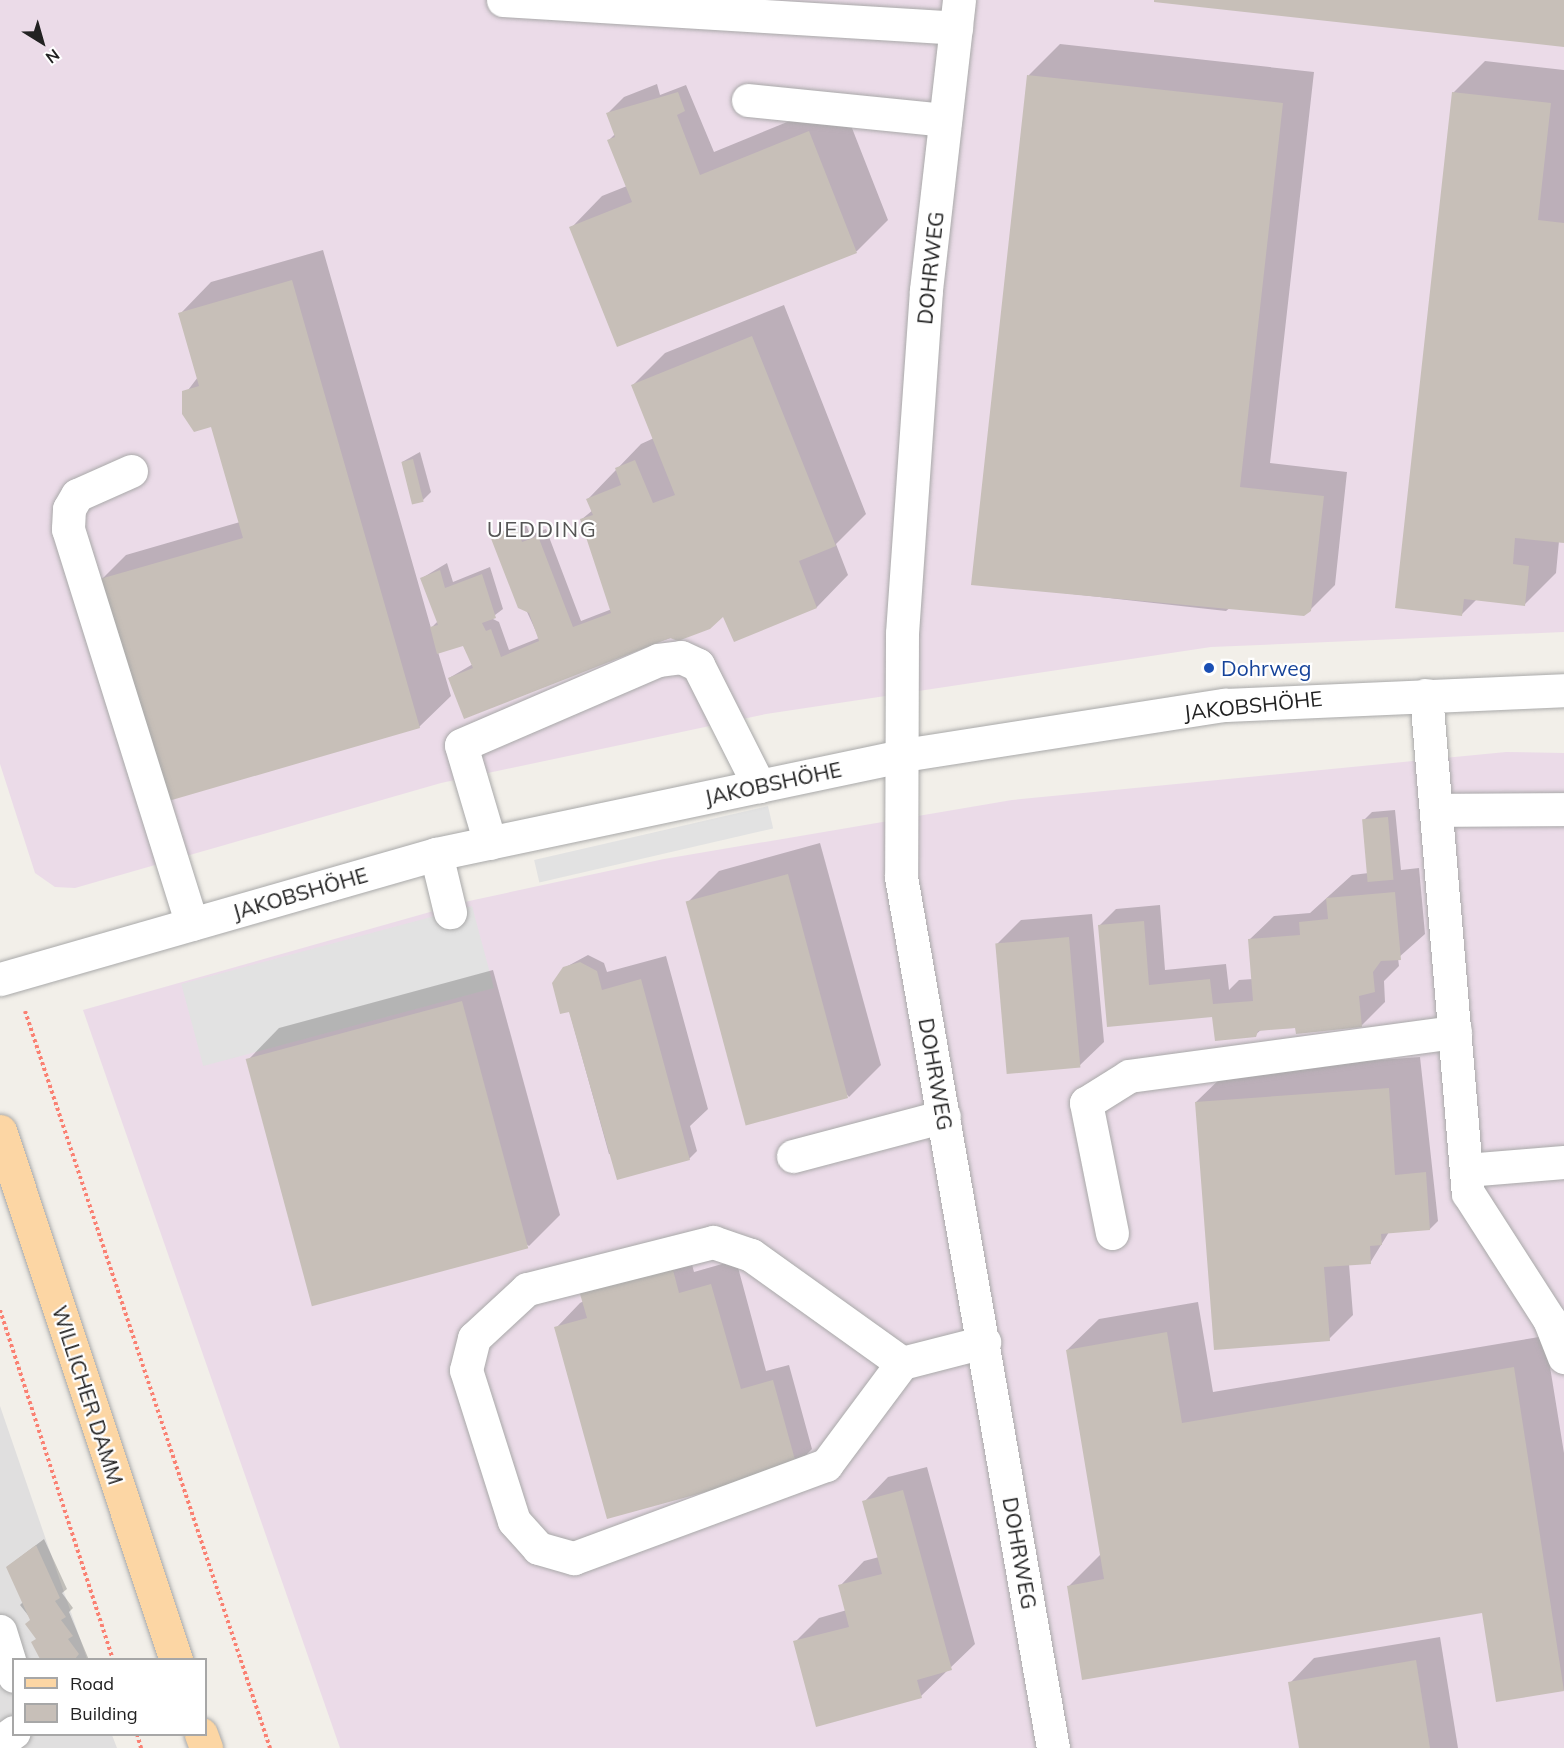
<!DOCTYPE html>
<meta charset="utf-8">
<style>
body{margin:0}
#map{position:relative;width:1564px;height:1748px;overflow:hidden;background:#f2efe9;font-family:Mulish,sans-serif}
div>[style]{position:absolute}
.residential>*{inset:0;background:#e0dfdf}
.industrial>*{inset:0;background:#ebdbe8}
.parking>*{inset:0;background:#e2e2e2;transform-origin:0 0}
.shadow>*{inset:0;background:#0003}
.building>*{inset:0;background:#c7bfb8;transform-origin:0 0}
.path>*{height:4px;margin-top:-2px;transform-origin:0;background:repeating-linear-gradient(90deg,#fa8072 0 3px,transparent 0 6px)}
.roads{filter:drop-shadow(0 0 2px #a9a9a9) drop-shadow(0 0 2px #a9a9a9)}
.minor>*{height:33px;margin:-16.5px;padding:0 16.5px;transform-origin:16.5px;border-radius:16.5px;background:#fff}
.major>*{height:33px;margin:-16.5px;padding:0 16.5px;transform-origin:16.5px;border-radius:16.5px;background:#fcd6a4}
.dots>*{width:16px;height:16px;translate:-50% -50%;box-sizing:border-box;border:3px solid #fff;border-radius:50%}
span{translate:-50% -50%;white-space:nowrap;text-align:center;line-height:1.15;-webkit-text-stroke:4.5px #fff;paint-order:stroke}
.street-label{font-size:21px;color:#222}
.transit-label{font-size:21px;color:#164399}
.left{translate:0 -50%;text-align:left}
.neighbourhood-label{font-size:22px;color:#555;letter-spacing:1.5px}
.legend{position:absolute;left:12px;top:1658px;width:195px;height:78px;box-sizing:border-box;background:#fff;border:2px solid #a7a7a7;margin:0;padding:8px 10px;list-style:none;font-size:18px;color:#222}
.legend li{display:flex;align-items:center;gap:12px;height:30px}
.legend b{width:30px;border:2px solid #a7a7a7}
.north{position:absolute;left:12px;top:12px;width:60px;height:60px;-webkit-text-stroke:4px #fff;paint-order:stroke;rotate:143deg;font-size:16px;font-weight:700;line-height:24px;text-align:center;color:#222}
.north::after{content:'';display:block;margin:auto;width:21px;height:27px;background:#222;clip-path:polygon(50% 0,100% 100%,50% 72%,0 100%)}
</style>
<div id="map">
<div class="residential">
<div style="clip-path:polygon(0 1406px,87px 1659px,14px 1660px,14px 1734px,112px 1735px,117px 1748px,0 1748px)"></div>
</div>
<div class="industrial">
<div style="clip-path:polygon(0 0,1564px 0,1564px 632px,1211px 647px,766px 714px,441px 783px,75px 888px,55px 887px,35px 873px,0 764px)"></div>
<div style="clip-path:polygon(1506px 752px,1564px 753px,1564px 1748px,340px 1748px,83px 1010px,469px 901px,664px 859px,1012px 800px)"></div>
</div>
<div class="parking">
<div style="left:768px;top:806px;width:23px;height:240px;rotate:77deg"></div>
<div style="left:472px;top:906px;width:85px;height:301px;rotate:75deg"></div>
</div>
<div class="shadow">
<div style="clip-path:polygon(1060px 44px,1314px 72px,1270px 463px,1347px 472px,1335px 585px,1310px 610px,1231px 607px,1226px 611px,972px 583px,1029px 75px)"></div>
<div style="clip-path:polygon(1485px 61px,1564px 70px,1564px 542px,1559px 541px,1556px 573px,1525px 604px,1477px 599px,1462px 614px,1453px 93px)"></div>
<div style="clip-path:polygon(657px 84px,660px 95px,686px 85px,714px 152px,841px 100px,888px 220px,857px 251px,618px 345px,571px 228px,602px 196px,627px 186px,609px 140px,615px 134px,607px 114px,624px 97px)"></div>
<div style="clip-path:polygon(323px 250px,431px 628px,438px 621px,422px 578px,447px 563px,453px 582px,490px 567px,503px 609px,491px 618px,499px 622px,509px 650px,539px 638px,492px 536px,525px 521px,530px 535px,546px 529px,581px 621px,612px 609px,582px 519px,593px 510px,588px 499px,641px 444px,654px 438px,633px 385px,665px 353px,784px 305px,866px 514px,836px 544px,848px 575px,817px 607px,724px 614px,709px 627px,647px 645px,449px 678px,473px 664px,463px 645px,438px 652px,451px 696px,419px 727px,102px 579px,126px 555px,240px 522px,212px 426px,193px 429px,182px 398px,198px 377px,180px 314px,211px 282px)"></div>
<div style="clip-path:polygon(420px 452px,431px 492px,423px 500px,402px 462px)"></div>
<div style="clip-path:polygon(1395px 810px,1401px 870px,1419px 868px,1425px 934px,1398px 958px,1399px 966px,1384px 981px,1385px 1002px,1361px 1026px,1262px 1029px,1255px 1035px,1215px 1015px,1108px 1025px,1100px 925px,1116px 909px,1160px 905px,1165px 970px,1226px 964px,1229px 990px,1239px 980px,1253px 979px,1249px 940px,1274px 916px,1310px 913px,1352px 875px,1369px 873px,1364px 820px,1372px 812px)"></div>
<div style="clip-path:polygon(820px 843px,881px 1065px,849px 1097px,688px 902px,719px 871px)"></div>
<div style="clip-path:polygon(1092px 914px,1104px 1042px,1079px 1066px,997px 944px,1021px 920px)"></div>
<div style="clip-path:polygon(588px 955px,604px 963px,607px 972px,666px 956px,708px 1109px,690px 1126px,697px 1151px,689px 1159px,609px 1154px,569px 1010px,564px 968px)"></div>
<div style="clip-path:polygon(493px 970px,560px 1215px,529px 1246px,248px 1060px,279px 1028px)"></div>
<div style="clip-path:polygon(1420px 1057px,1438px 1221px,1430px 1229px,1389px 1232px,1370px 1263px,1349px 1264px,1353px 1315px,1329px 1339px,1196px 1102px,1228px 1071px)"></div>
<div style="clip-path:polygon(687px 1246px,694px 1272px,736px 1260px,766px 1371px,789px 1365px,812px 1449px,796px 1465px,556px 1328px,580px 1303px)"></div>
<div style="clip-path:polygon(1198px 1302px,1213px 1392px,1545px 1336px,1564px 1453px,1564px 1690px,1498px 1700px,1483px 1611px,1069px 1586px,1101px 1554px,1067px 1350px,1099px 1319px)"></div>
<div style="clip-path:polygon(927px 1467px,975px 1644px,921px 1696px,795px 1642px,819px 1618px,847px 1610px,840px 1586px,864px 1561px,879px 1557px,864px 1502px,888px 1477px)"></div>
<div style="clip-path:polygon(44px 1539px,67px 1589px,62px 1593px,73px 1608px,69px 1612px,89px 1660px,42px 1660px,31px 1619px,20px 1605px,24px 1601px,7px 1567px)"></div>
<div style="clip-path:polygon(1440px 1637px,1458px 1748px,1301px 1748px,1290px 1683px,1314px 1658px)"></div>
</div>
<div class="building">
<div style="clip-path:polygon(1564px 0,1564px 47px,1154px 2px,1154px 0)"></div>
<div style="clip-path:polygon(1027px 75px,1283px 103px,1240px 487px,1324px 496px,1311px 611px,1304px 616px,971px 585px)"></div>
<div style="clip-path:polygon(678px 92px,685px 111px,677px 115px,700px 175px,809px 131px,857px 253px,617px 347px,569px 227px,632px 202px,607px 140px,615px 137px,606px 113px)"></div>
<div style="clip-path:polygon(1452px 92px,1551px 103px,1538px 220px,1564px 223px,1564px 543px,1515px 538px,1513px 564px,1529px 566px,1525px 606px,1464px 599px,1462px 616px,1395px 608px)"></div>
<div style="clip-path:polygon(292px 280px,420px 728px,165px 802px,100px 579px,243px 538px,211px 427px,194px 432px,182px 414px,182px 391px,199px 386px,178px 313px)"></div>
<div style="clip-path:polygon(752px 336px,836px 546px,799px 561px,817px 608px,734px 642px,723px 617px,710px 629px,678px 641px,670px 638px,464px 719px,448px 678px,473px 668px,463px 646px,437px 654px,430px 627px,438px 625px,420px 578px,440px 570px,445px 588px,482px 574px,496px 618px,482px 623px,486px 631px,491px 629px,501px 657px,539px 641px,529px 613px,518px 608px,490px 536px,517px 528px,522px 542px,538px 536px,573px 627px,611px 613px,580px 519px,593px 515px,586px 499px,621px 485px,615px 468px,635px 460px,653px 503px,675px 495px,631px 385px)"></div>
<div style="left:413px;top:459px;width:44px;height:12px;rotate:76deg"></div>
<div style="left:1388px;top:817px;width:63px;height:26px;rotate:85deg"></div>
<div style="left:788px;top:874px;width:232px;height:106px;rotate:75deg"></div>
<div style="clip-path:polygon(1395px 892px,1401px 960px,1381px 961px,1373px 972px,1375px 992px,1359px 996px,1362px 1027px,1296px 1034px,1295px 1028px,1258px 1031px,1256px 1037px,1215px 1041px,1212px 1017px,1107px 1027px,1098px 925px,1144px 921px,1149px 985px,1210px 979px,1213px 1004px,1253px 1001px,1248px 939px,1300px 935px,1299px 922px,1328px 919px,1326px 898px)"></div>
<div style="left:1069px;top:937px;width:131px;height:74px;rotate:85deg"></div>
<div style="clip-path:polygon(580px 962px,597px 971px,602px 990px,641px 979px,690px 1160px,617px 1180px,569px 1012px,560px 1014px,552px 983px,563px 967px)"></div>
<div style="left:462px;top:1001px;width:256px;height:224px;rotate:75deg"></div>
<div style="clip-path:polygon(1389px 1088px,1395px 1175px,1426px 1172px,1430px 1230px,1381px 1234px,1382px 1245px,1370px 1246px,1371px 1264px,1324px 1267px,1330px 1341px,1214px 1350px,1195px 1102px)"></div>
<div style="clip-path:polygon(671px 1262px,679px 1293px,711px 1284px,741px 1389px,773px 1380px,797px 1467px,607px 1519px,554px 1327px,587px 1318px,578px 1287px)"></div>
<div style="clip-path:polygon(1167px 1332px,1182px 1423px,1514px 1367px,1564px 1691px,1496px 1702px,1482px 1613px,1082px 1680px,1067px 1586px,1104px 1579px,1066px 1350px)"></div>
<div style="clip-path:polygon(903px 1490px,952px 1670px,917px 1680px,922px 1698px,816px 1727px,793px 1641px,849px 1627px,838px 1585px,882px 1574px,862px 1501px)"></div>
<div style="clip-path:polygon(36px 1545px,60px 1598px,55px 1601px,66px 1617px,61px 1620px,73px 1636px,68px 1639px,79px 1654px,75px 1659px,40px 1659px,31px 1642px,36px 1639px,25px 1624px,30px 1620px,6px 1567px)"></div>
<div style="clip-path:polygon(1416px 1660px,1430px 1748px,1299px 1748px,1288px 1682px)"></div>
</div>
<div class="path">
<div style="left:25px;top:1011px;width:777px;rotate:71.61deg"></div>
<div style="left:0;top:1310px;width:368px;rotate:72.1deg"></div>
<div style="left:137px;top:1734px;width:15px;rotate:74deg"></div>
</div>
<div class="roads">
<div class="minor">
<div style="left:503px;top:0;width:454px;rotate:3.5deg"></div>
<div style="left:959px;top:0;width:292px;rotate:96.5deg"></div>
<div style="left:926px;top:290px;width:344px;rotate:94deg"></div>
<div style="left:902px;top:633px;width:244px;rotate:90.2deg"></div>
<div style="left:901px;top:877px;width:884px;rotate:80.1deg"></div>
<div style="left:748px;top:100px;width:198px;rotate:5.8deg"></div>
<div style="left:131px;top:471px;width:59px;rotate:156deg"></div>
<div style="left:77px;top:495px;width:16px;rotate:120deg"></div>
<div style="left:69px;top:509px;width:20px;rotate:93deg"></div>
<div style="left:68px;top:529px;width:414px;rotate:72.6deg"></div>
<div style="left:1426px;top:695px;width:500px;rotate:85.2deg"></div>
<div style="left:1468px;top:1193px;width:150px;rotate:57.3deg"></div>
<div style="left:1549px;top:1319px;width:41px;rotate:68.5deg"></div>
<div style="left:1436px;top:810px;width:128px;rotate:-0.4deg"></div>
<div style="left:490px;top:843px;width:102px;rotate:-106.5deg"></div>
<div style="left:461px;top:745px;width:215px;rotate:-23.3deg"></div>
<div style="left:658px;top:660px;width:23px;rotate:-7deg"></div>
<div style="left:681px;top:657px;width:19px;rotate:25deg"></div>
<div style="left:698px;top:665px;width:136px;rotate:63.2deg"></div>
<div style="left:436px;top:854px;width:60px;rotate:76.4deg"></div>
<div style="left:0;top:979px;width:454px;rotate:-16deg"></div>
<div style="left:436px;top:854px;width:478px;rotate:-11.9deg"></div>
<div style="left:904px;top:755px;width:325px;rotate:-8.9deg"></div>
<div style="left:1225px;top:705px;width:339px;rotate:-2.5deg"></div>
<div style="left:793px;top:1156px;width:156px;rotate:-14.8deg"></div>
<div style="left:1466px;top:1170px;width:98px;rotate:-4.7deg"></div>
<div style="left:1112px;top:1233px;width:133px;rotate:-101.3deg"></div>
<div style="left:1086px;top:1103px;width:51px;rotate:-32.1deg"></div>
<div style="left:1129px;top:1076px;width:329px;rotate:-7.7deg"></div>
<div style="left:902px;top:1363px;width:186px;rotate:-144.4deg"></div>
<div style="left:751px;top:1255px;width:40px;rotate:-161.1deg"></div>
<div style="left:713px;top:1242px;width:192px;rotate:165.8deg"></div>
<div style="left:527px;top:1289px;width:72px;rotate:137.2deg"></div>
<div style="left:474px;top:1338px;width:33px;rotate:104deg"></div>
<div style="left:466px;top:1370px;width:158px;rotate:72.4deg"></div>
<div style="left:514px;top:1521px;width:36px;rotate:48deg"></div>
<div style="left:538px;top:1548px;width:37px;rotate:16deg"></div>
<div style="left:574px;top:1558px;width:269px;rotate:-20.3deg"></div>
<div style="left:826px;top:1465px;width:127px;rotate:-53.3deg"></div>
<div style="left:902px;top:1363px;width:85px;rotate:-14.4deg"></div>
<div style="left:0;top:1631px;width:47px;rotate:72.7deg"></div>
<div style="left:0;top:1742px;width:17px;rotate:-36deg"></div>
</div>
<div class="major">
<div style="left:0;top:1131px;width:558px;rotate:71.6deg"></div>
<div style="left:201px;top:1734px;width:15px;rotate:70deg"></div>
</div>
</div>
<div class="dots">
<div style="left:1209px;top:668px;background:#1a4fb4"></div>
</div>
<div class="street-label">
<span style="left:930px;top:268px;rotate:-84deg">DOHRWEG</span>
<span style="left:1253px;top:705px;rotate:-6deg">JAKOBSHÖHE</span>
<span style="left:773px;top:783px;rotate:-12deg">JAKOBSHÖHE</span>
<span style="left:300px;top:893px;rotate:-16deg">JAKOBSHÖHE</span>
<span style="left:936px;top:1074px;rotate:80deg">DOHRWEG</span>
<span style="left:88px;top:1395px;rotate:72deg">WILLICHER DAMM</span>
<span style="left:1020px;top:1553px;rotate:80deg">DOHRWEG</span>
</div>
<div class="transit-label">
<span class="left" style="left:1221px;top:668px">Dohrweg</span>
</div>
<div class="neighbourhood-label">
<span style="left:542px;top:530px">UEDDING</span>
</div>
<ul class="legend">
<li><b style="height:8px;background:#fcd6a4"></b>Road</li>
<li><b style="height:16px;background:#c7bfb8"></b>Building</li>
</ul>
<div class="north">N</div>
</div>
